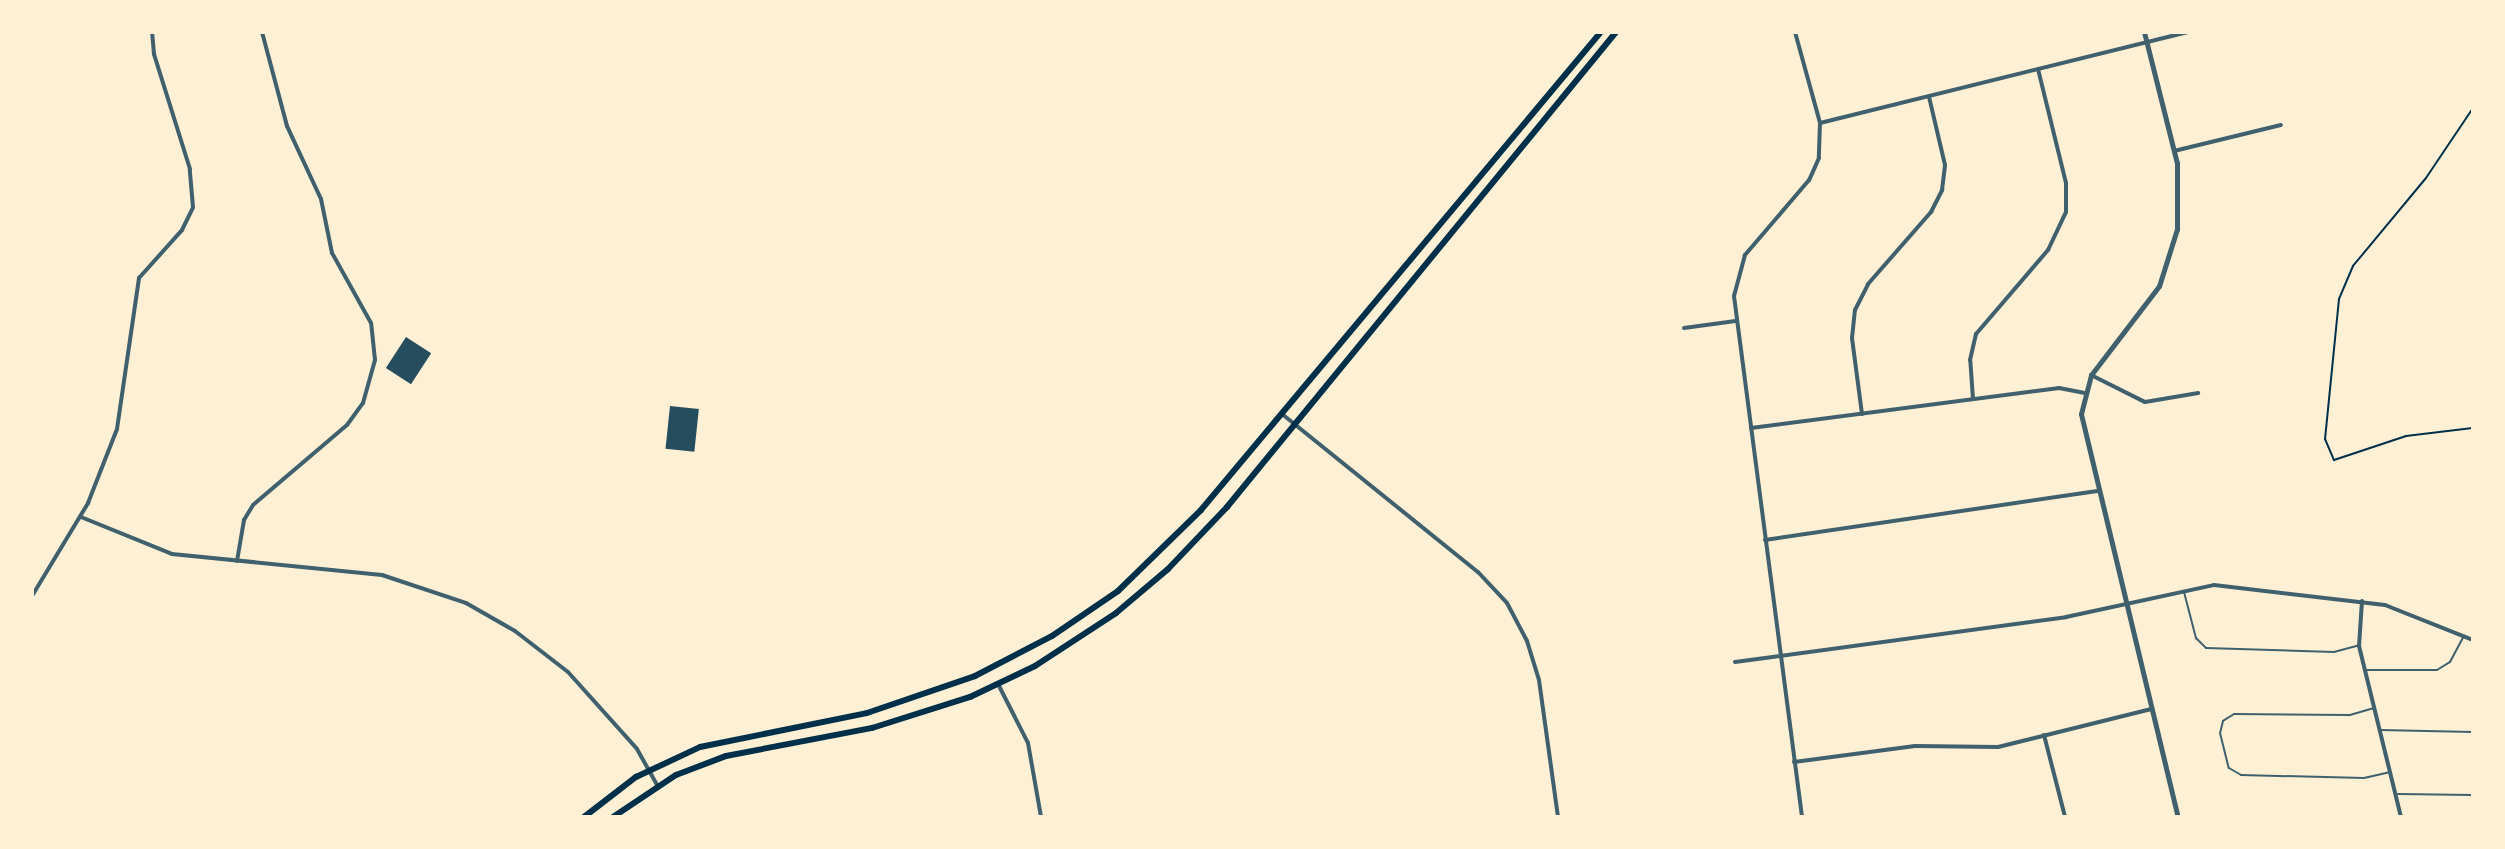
<!DOCTYPE html>
<style>
body{margin:0}
#map{position:relative;width:2505px;height:849px;overflow:hidden;background:#fdf0d5;font-family:"Fira Sans",sans-serif}
div>[style]{position:absolute}
.building>*{inset:0;background:#264d5e;transform-origin:0 0}
.path>*{height:2px;margin:-1px;padding:0 1px;transform-origin:1px;border-radius:1px;background:#003049}
.service>*{height:2px;margin:-1px;padding:0 1px;transform-origin:1px;border-radius:1px;background:#3f606c}
.minor>*{height:4px;margin:-2px;padding:0 2px;transform-origin:2px;border-radius:2px;background:#3f606c}
.tertiary>*{height:5px;margin:-2.5px;padding:0 2.5px;transform-origin:2.5px;border-radius:2.5px;background:#3f606c}
.secondary>*{height:6px;margin:-3px;padding:0 3px;transform-origin:3px;border-radius:3px;background:#003049}
span{translate:-50% -50%;white-space:nowrap;text-align:center;line-height:1.15;-webkit-text-stroke:8px #fdf0d5;paint-order:stroke}
.frame{position:absolute;inset:0;border:34px solid #fdf0d5;pointer-events:none}
</style>
<div id="map">
<div class="building">
<div style="left:406px;top:337px;width:30px;height:37px;rotate:33deg"></div>
<div style="left:670px;top:406px;width:29px;height:43px;rotate:6deg"></div>
</div>
<div class="path">
<div style="left:2473px;top:108px;width:84px;rotate:123.9deg"></div>
<div style="left:2426px;top:178px;width:114px;rotate:129.7deg"></div>
<div style="left:2353px;top:266px;width:36px;rotate:113deg"></div>
<div style="left:2339px;top:299px;width:141px;rotate:95.7deg"></div>
<div style="left:2325px;top:439px;width:23px;rotate:67deg"></div>
<div style="left:2334px;top:460px;width:76px;rotate:-18.4deg"></div>
<div style="left:2406px;top:436px;width:67px;rotate:-6.8deg"></div>
</div>
<div class="service">
<div style="left:2184px;top:592px;width:48px;rotate:75.4deg"></div>
<div style="left:2196px;top:638px;width:14px;rotate:45deg"></div>
<div style="left:2206px;top:648px;width:128px;rotate:1.8deg"></div>
<div style="left:2334px;top:652px;width:24px;rotate:-15deg"></div>
<div style="left:2364px;top:670px;width:73px"></div>
<div style="left:2437px;top:670px;width:15px;rotate:-32deg"></div>
<div style="left:2450px;top:662px;width:30px;rotate:-62deg"></div>
<div style="left:2374px;top:708px;width:26px;rotate:164deg"></div>
<div style="left:2349px;top:715px;width:115px;rotate:-179.5deg"></div>
<div style="left:2234px;top:714px;width:13px;rotate:148deg"></div>
<div style="left:2223px;top:721px;width:12px;rotate:104deg"></div>
<div style="left:2220px;top:733px;width:36px;rotate:76deg"></div>
<div style="left:2229px;top:768px;width:14px;rotate:30deg"></div>
<div style="left:2241px;top:775px;width:123px;rotate:1.4deg"></div>
<div style="left:2364px;top:778px;width:26px;rotate:-13deg"></div>
<div style="left:2380px;top:730px;width:93px;rotate:1.2deg"></div>
<div style="left:2398px;top:794px;width:75px;rotate:0.8deg"></div>
</div>
<div class="minor">
<div style="left:1795px;top:32px;width:94px;rotate:74.6deg"></div>
<div style="left:1820px;top:123px;width:35px;rotate:92deg"></div>
<div style="left:1819px;top:158px;width:24px;rotate:114deg"></div>
<div style="left:1809px;top:180px;width:99px;rotate:130.5deg"></div>
<div style="left:1745px;top:255px;width:42px;rotate:105deg"></div>
<div style="left:1734px;top:296px;width:525px;rotate:82.56deg"></div>
<div style="left:1820px;top:123px;width:379px;rotate:-13.9deg"></div>
<div style="left:2174px;top:151px;width:110px;rotate:-13.7deg"></div>
<div style="left:1684px;top:328px;width:52px;rotate:-7.7deg"></div>
<div style="left:2091px;top:375px;width:60px;rotate:26.6deg"></div>
<div style="left:2145px;top:402px;width:54px;rotate:-9.6deg"></div>
<div style="left:1973px;top:399px;width:39px;rotate:-94deg"></div>
<div style="left:1970px;top:360px;width:27px;rotate:-77deg"></div>
<div style="left:1976px;top:334px;width:111px;rotate:-49.4deg"></div>
<div style="left:2048px;top:250px;width:42px;rotate:-64.7deg"></div>
<div style="left:2066px;top:212px;width:29px;rotate:-90deg"></div>
<div style="left:2066px;top:183px;width:117px;rotate:-103.8deg"></div>
<div style="left:1282px;top:414px;width:252px;rotate:38.9deg"></div>
<div style="left:1478px;top:572px;width:42px;rotate:46.9deg"></div>
<div style="left:1507px;top:603px;width:43px;rotate:62.2deg"></div>
<div style="left:1527px;top:641px;width:41px;rotate:72.9deg"></div>
<div style="left:1539px;top:680px;width:138px;rotate:82.1deg"></div>
<div style="left:1862px;top:414px;width:77px;rotate:-97.5deg"></div>
<div style="left:1852px;top:338px;width:28px;rotate:-84deg"></div>
<div style="left:1855px;top:310px;width:29px;rotate:-63deg"></div>
<div style="left:1868px;top:284px;width:96px;rotate:-48.8deg"></div>
<div style="left:1931px;top:212px;width:25px;rotate:-63deg"></div>
<div style="left:1942px;top:190px;width:25px;rotate:-83deg"></div>
<div style="left:1945px;top:165px;width:70px;rotate:-103.2deg"></div>
<div style="left:1751px;top:428px;width:311px;rotate:-7.4deg"></div>
<div style="left:2059px;top:388px;width:25px;rotate:11deg"></div>
<div style="left:81px;top:517px;width:98px;rotate:22.1deg"></div>
<div style="left:172px;top:554px;width:211px;rotate:5.7deg"></div>
<div style="left:382px;top:575px;width:89px;rotate:18.4deg"></div>
<div style="left:466px;top:603px;width:56px;rotate:29.7deg"></div>
<div style="left:515px;top:631px;width:67px;rotate:37.7deg"></div>
<div style="left:568px;top:672px;width:103px;rotate:48.1deg"></div>
<div style="left:637px;top:749px;width:41px;rotate:60.9deg"></div>
<div style="left:1765px;top:540px;width:336px;rotate:-8.4deg"></div>
<div style="left:237px;top:561px;width:42px;rotate:-80.3deg"></div>
<div style="left:244px;top:520px;width:17px;rotate:-59deg"></div>
<div style="left:253px;top:505px;width:123px;rotate:-40.4deg"></div>
<div style="left:347px;top:425px;width:27px;rotate:-54deg"></div>
<div style="left:363px;top:403px;width:45px;rotate:-74.4deg"></div>
<div style="left:375px;top:360px;width:37px;rotate:-96deg"></div>
<div style="left:371px;top:323px;width:80px;rotate:-119.1deg"></div>
<div style="left:332px;top:253px;width:55px;rotate:-101.5deg"></div>
<div style="left:321px;top:199px;width:81px;rotate:-115deg"></div>
<div style="left:287px;top:126px;width:97px;rotate:-104.9deg"></div>
<div style="left:32px;top:596px;width:109px;rotate:-58.9deg"></div>
<div style="left:88px;top:503px;width:79px;rotate:-68.6deg"></div>
<div style="left:117px;top:429px;width:153px;rotate:-81.7deg"></div>
<div style="left:139px;top:278px;width:64px;rotate:-48.1deg"></div>
<div style="left:182px;top:230px;width:25px;rotate:-64deg"></div>
<div style="left:193px;top:207px;width:38px;rotate:-95deg"></div>
<div style="left:190px;top:169px;width:121px;rotate:-107.4deg"></div>
<div style="left:154px;top:54px;width:22px;rotate:-95deg"></div>
<div style="left:2362px;top:601px;width:45px;rotate:93.8deg"></div>
<div style="left:2359px;top:646px;width:176px;rotate:76.2deg"></div>
<div style="left:1735px;top:662px;width:334px;rotate:-7.7deg"></div>
<div style="left:2066px;top:617px;width:151px;rotate:-12.2deg"></div>
<div style="left:2214px;top:585px;width:172px;rotate:6.7deg"></div>
<div style="left:2385px;top:605px;width:95px;rotate:21.7deg"></div>
<div style="left:998px;top:684px;width:66px;rotate:63deg"></div>
<div style="left:1028px;top:743px;width:75px;rotate:80deg"></div>
<div style="left:2044px;top:735px;width:85px;rotate:75.6deg"></div>
<div style="left:1794px;top:762px;width:122px;rotate:-7.5deg"></div>
<div style="left:1915px;top:746px;width:83px;rotate:0.7deg"></div>
<div style="left:1998px;top:747px;width:158px;rotate:-13.9deg"></div>
</div>
<div class="tertiary">
<div style="left:2144px;top:32px;width:135px;rotate:75.9deg"></div>
<div style="left:2177px;top:163px;width:66px;rotate:90deg"></div>
<div style="left:2177px;top:229px;width:60px;rotate:107.5deg"></div>
<div style="left:2159px;top:286px;width:112px;rotate:127.4deg"></div>
<div style="left:2091px;top:375px;width:40px;rotate:104.4deg"></div>
<div style="left:2081px;top:414px;width:415px;rotate:76.5deg"></div>
</div>
<div class="secondary">
<div style="left:584px;top:817px;width:66px;rotate:-37.6deg"></div>
<div style="left:636px;top:777px;width:71px;rotate:-25.1deg"></div>
<div style="left:700px;top:747px;width:170px;rotate:-11.5deg"></div>
<div style="left:867px;top:713px;width:114px;rotate:-18.9deg"></div>
<div style="left:975px;top:676px;width:87px;rotate:-27.5deg"></div>
<div style="left:1052px;top:636px;width:80px;rotate:-34.3deg"></div>
<div style="left:1118px;top:591px;width:116px;rotate:-44.3deg"></div>
<div style="left:1201px;top:510px;width:623px;rotate:-50.08deg"></div>
<div style="left:613px;top:817px;width:76px;rotate:-33.7deg"></div>
<div style="left:676px;top:775px;width:53px;rotate:-20.8deg"></div>
<div style="left:726px;top:756px;width:149px;rotate:-10.9deg"></div>
<div style="left:872px;top:728px;width:103px;rotate:-17.6deg"></div>
<div style="left:970px;top:697px;width:72px;rotate:-25.5deg"></div>
<div style="left:1035px;top:666px;width:97px;rotate:-33.2deg"></div>
<div style="left:1116px;top:613px;width:68px;rotate:-40.2deg"></div>
<div style="left:1168px;top:569px;width:86px;rotate:-46.4deg"></div>
<div style="left:1227px;top:507px;width:614px;rotate:-50.68deg"></div>
</div>
<div class="frame"></div>
</div>
